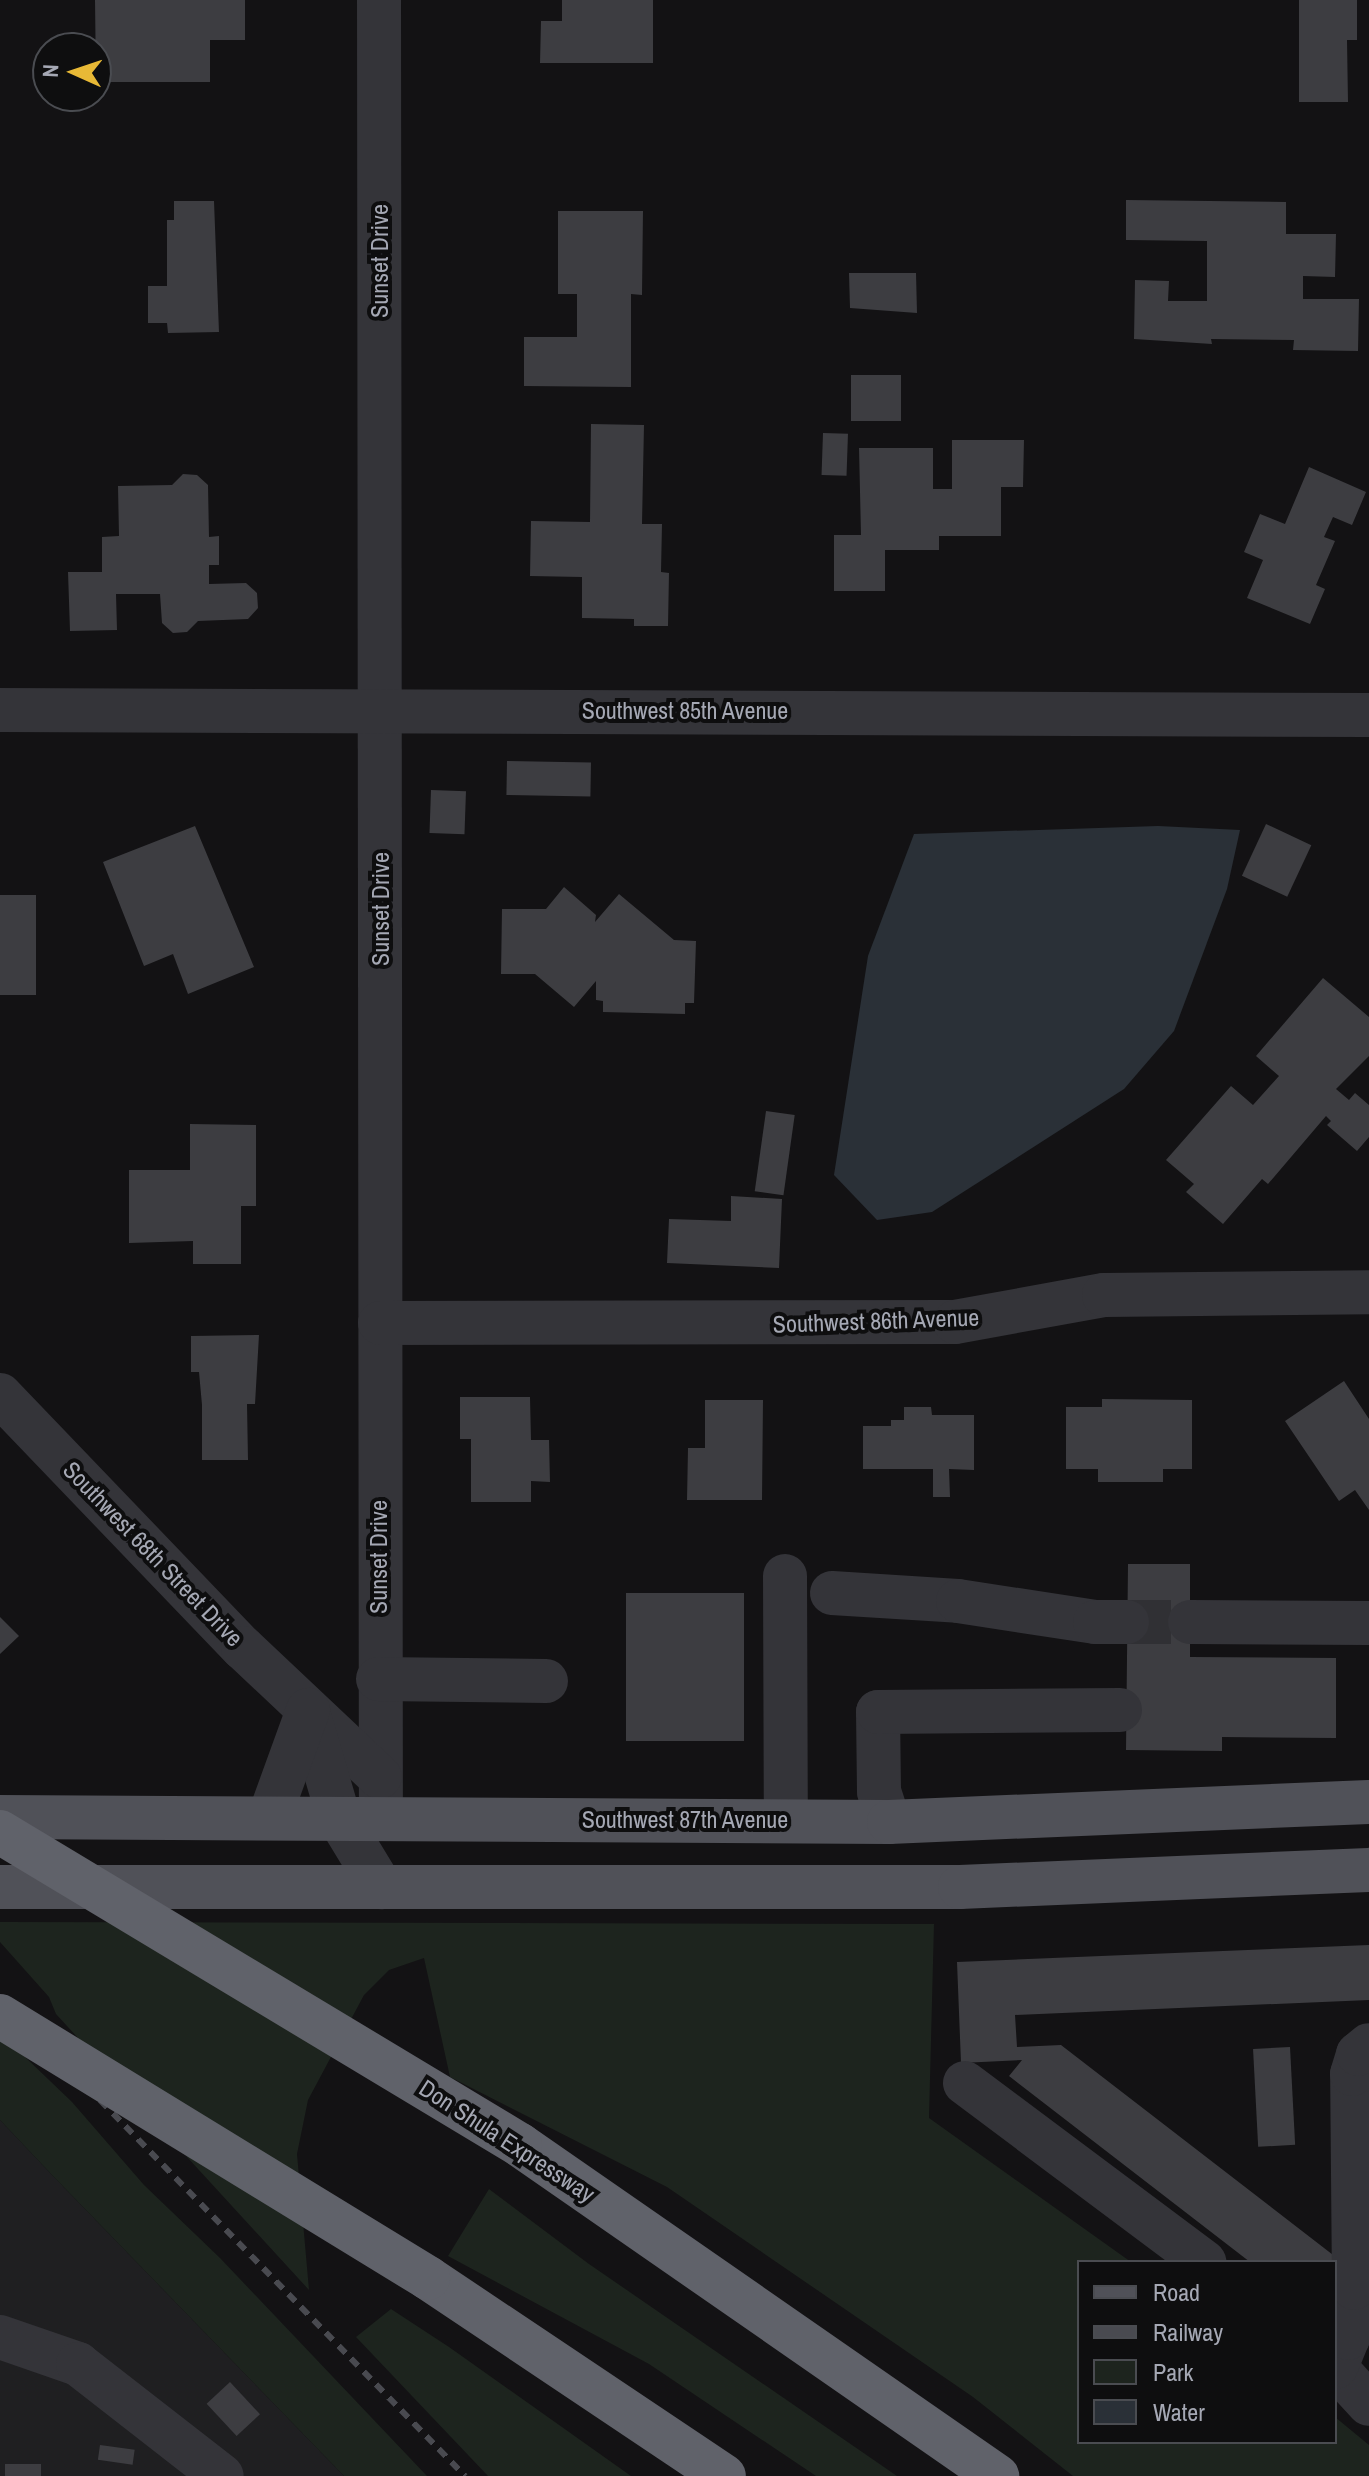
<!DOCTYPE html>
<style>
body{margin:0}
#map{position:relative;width:1369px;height:2476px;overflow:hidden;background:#131214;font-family:"Archivo Narrow",sans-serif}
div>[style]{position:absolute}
.built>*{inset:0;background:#1f1f21}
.green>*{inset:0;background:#1d241e}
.water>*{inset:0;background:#2a3037}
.building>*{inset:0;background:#3d3d41;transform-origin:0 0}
.minor-tunnel>*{height:44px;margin-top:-22px;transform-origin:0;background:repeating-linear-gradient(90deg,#303034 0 44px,transparent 0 66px)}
.minor>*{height:44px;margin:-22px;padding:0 22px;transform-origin:22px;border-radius:22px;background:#343439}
.major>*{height:44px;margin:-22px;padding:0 22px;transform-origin:22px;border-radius:22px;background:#505158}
.highway>*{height:44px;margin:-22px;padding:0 22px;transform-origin:22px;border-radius:22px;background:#60626a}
.rail>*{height:6px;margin-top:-3px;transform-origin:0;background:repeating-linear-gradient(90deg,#494a50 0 10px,transparent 0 18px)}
.highway-bridge>*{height:44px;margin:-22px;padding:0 22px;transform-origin:22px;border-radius:22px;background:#60626a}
span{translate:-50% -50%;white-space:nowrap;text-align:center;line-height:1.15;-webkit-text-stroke:8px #0e0e0f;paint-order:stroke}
.street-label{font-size:24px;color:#a5a8b4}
.legend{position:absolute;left:1077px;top:2260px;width:260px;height:184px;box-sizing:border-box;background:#0e0e0f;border:2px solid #4a4c51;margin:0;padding:10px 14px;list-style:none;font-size:24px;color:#a5a8b4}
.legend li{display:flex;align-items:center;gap:16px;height:40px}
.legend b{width:40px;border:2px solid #4a4c51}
.north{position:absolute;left:32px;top:32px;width:80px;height:80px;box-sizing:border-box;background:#0e0e0f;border:2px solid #4a4c51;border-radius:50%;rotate:273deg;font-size:22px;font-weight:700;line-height:32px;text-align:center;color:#a5a8b4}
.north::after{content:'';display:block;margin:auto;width:28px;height:36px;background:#e8b936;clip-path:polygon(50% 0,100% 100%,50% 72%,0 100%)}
</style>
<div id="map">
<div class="built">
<div style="clip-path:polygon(0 2120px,54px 2177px,344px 2476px,0 2476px)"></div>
</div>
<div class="green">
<div style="clip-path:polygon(0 1922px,934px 1924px,929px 2118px,1131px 2262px,1079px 2262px,1079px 2442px,1335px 2442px,1335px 2417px,1369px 2445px,1369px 2476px,1073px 2476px,973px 2397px,667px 2187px,450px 2077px,424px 1958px,389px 1970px,364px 1995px,308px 2100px,297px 2154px,309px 2290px,56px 2014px,49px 1997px,0 1942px)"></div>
<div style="clip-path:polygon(0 2033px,72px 2102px,144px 2185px,220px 2258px,427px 2476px,344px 2476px,54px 2177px,0 2120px)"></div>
<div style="clip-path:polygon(489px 2189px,589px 2264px,897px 2476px,816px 2476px,649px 2364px,448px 2256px)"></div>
<div style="clip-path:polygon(391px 2309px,449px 2347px,631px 2476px,488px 2476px,356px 2337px)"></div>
</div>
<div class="water">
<div style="clip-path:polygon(1158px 826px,1240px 830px,1227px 889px,1174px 1031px,1124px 1089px,932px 1212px,877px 1220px,834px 1175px,868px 956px,914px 834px)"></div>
</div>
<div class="building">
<div style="clip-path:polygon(95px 0,245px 0,245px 40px,210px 40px,210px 82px,96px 82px)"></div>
<div style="clip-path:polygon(562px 0,653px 0,653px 63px,540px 63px,541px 21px,562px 21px)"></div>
<div style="clip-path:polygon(1299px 0,1357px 0,1357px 40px,1347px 40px,1348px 102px,1299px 102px)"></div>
<div style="clip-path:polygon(1126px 200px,1286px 202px,1286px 234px,1336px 234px,1335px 277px,1303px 276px,1303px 299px,1359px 299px,1358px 351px,1293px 350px,1294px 340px,1211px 339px,1212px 344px,1134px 339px,1135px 280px,1169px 281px,1168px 301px,1207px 301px,1207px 241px,1126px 240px)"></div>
<div style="clip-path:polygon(174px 201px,214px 201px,219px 332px,168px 333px,167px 323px,148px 323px,148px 286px,167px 286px,167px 220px,174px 220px)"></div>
<div style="clip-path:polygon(558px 211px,643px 211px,642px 295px,631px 294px,631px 387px,524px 386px,524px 337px,577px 337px,577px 294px,558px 294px)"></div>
<div style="clip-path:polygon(849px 273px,916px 273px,917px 313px,850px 308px)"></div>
<div style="left:851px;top:375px;width:50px;height:46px"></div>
<div style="clip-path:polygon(591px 424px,644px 425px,642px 524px,662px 524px,661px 572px,669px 573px,668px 626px,634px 626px,634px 619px,582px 618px,582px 577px,530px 576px,531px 521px,590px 522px)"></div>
<div style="left:823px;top:433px;width:25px;height:42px;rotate:2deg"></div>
<div style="clip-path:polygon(952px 440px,1024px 440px,1023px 487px,1001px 487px,1001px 536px,939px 536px,939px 550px,885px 550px,885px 591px,834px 591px,834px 535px,861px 535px,859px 448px,933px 448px,933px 489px,952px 489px)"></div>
<div style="clip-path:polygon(1309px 467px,1366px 492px,1352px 525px,1333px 517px,1324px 537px,1335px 541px,1316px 585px,1325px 589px,1310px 624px,1247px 598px,1263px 560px,1244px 552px,1260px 514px,1285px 524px)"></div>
<div style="clip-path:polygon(183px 474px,197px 475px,208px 485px,209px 537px,219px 536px,219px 565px,209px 565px,209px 584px,246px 583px,257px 593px,258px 608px,248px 619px,198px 621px,187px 632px,173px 633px,162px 623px,160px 594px,116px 594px,117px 630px,70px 631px,68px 572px,102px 572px,102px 537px,119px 536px,118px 486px,172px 485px)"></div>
<div style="left:507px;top:761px;width:84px;height:34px;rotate:1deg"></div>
<div style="left:431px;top:790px;width:35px;height:43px;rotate:2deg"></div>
<div style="left:1266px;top:824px;width:50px;height:57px;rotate:25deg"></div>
<div style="clip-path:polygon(195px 826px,254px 967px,188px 994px,173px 954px,144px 966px,103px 862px)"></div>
<div style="clip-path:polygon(564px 887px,596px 915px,595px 922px,619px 894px,674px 940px,696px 941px,694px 1003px,685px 1003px,685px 1014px,603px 1012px,603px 1001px,596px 1000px,596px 981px,574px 1007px,535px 974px,501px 974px,502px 909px,546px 909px)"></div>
<div style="left:36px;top:895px;width:100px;height:36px;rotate:90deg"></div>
<div style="clip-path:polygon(1323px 978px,1369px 1017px,1369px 1056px,1336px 1089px,1349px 1100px,1355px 1093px,1369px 1105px,1369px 1137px,1357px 1151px,1327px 1125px,1331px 1121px,1326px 1116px,1268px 1184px,1262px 1179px,1223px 1224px,1186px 1192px,1194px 1184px,1166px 1160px,1231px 1086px,1253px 1105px,1279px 1076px,1256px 1056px)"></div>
<div style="left:766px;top:1111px;width:29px;height:81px;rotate:8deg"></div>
<div style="clip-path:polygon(190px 1124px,256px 1125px,256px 1206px,241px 1206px,241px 1264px,193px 1264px,193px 1241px,129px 1243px,129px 1170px,190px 1170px)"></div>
<div style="clip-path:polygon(731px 1196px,782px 1199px,779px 1268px,667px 1263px,669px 1219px,731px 1221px)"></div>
<div style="clip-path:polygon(259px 1335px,255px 1404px,247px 1404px,248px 1460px,202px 1460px,202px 1405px,199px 1372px,191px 1372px,191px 1336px)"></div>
<div style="clip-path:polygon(1344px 1381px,1369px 1419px,1369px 1510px,1355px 1490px,1339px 1501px,1285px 1421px)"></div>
<div style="clip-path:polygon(460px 1397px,530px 1397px,531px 1440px,549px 1440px,550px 1482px,531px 1481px,531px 1502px,471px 1502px,471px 1439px,460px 1439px)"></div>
<div style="clip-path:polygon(1102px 1399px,1192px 1400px,1192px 1469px,1163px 1469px,1163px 1482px,1098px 1482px,1098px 1469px,1066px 1469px,1066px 1407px,1102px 1407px)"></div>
<div style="clip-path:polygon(705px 1400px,763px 1400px,762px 1500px,687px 1500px,688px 1448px,705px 1448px)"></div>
<div style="clip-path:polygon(904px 1407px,931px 1407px,932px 1415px,974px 1415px,974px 1470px,949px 1469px,950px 1497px,933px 1497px,933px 1469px,863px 1469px,863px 1426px,891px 1426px,891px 1420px,904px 1420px)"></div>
<div style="clip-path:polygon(1128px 1564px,1190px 1564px,1190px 1657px,1336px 1658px,1336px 1738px,1222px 1737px,1222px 1751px,1126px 1750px)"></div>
<div style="left:626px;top:1593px;width:118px;height:148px"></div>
<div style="clip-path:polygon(0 1617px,19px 1636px,0 1654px)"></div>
<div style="clip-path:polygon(1369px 1945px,1369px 2000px,1015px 2015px,1017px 2047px,1061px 2045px,1337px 2258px,1334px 2262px,1250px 2262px,1009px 2076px,1022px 2060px,961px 2063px,957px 1962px)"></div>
<div style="left:1290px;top:2047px;width:98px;height:37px;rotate:87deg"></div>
<div style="left:230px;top:2382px;width:44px;height:32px;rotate:47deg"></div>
<div style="left:100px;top:2445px;width:35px;height:15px;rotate:8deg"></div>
<div style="left:41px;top:2464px;width:12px;height:36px;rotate:90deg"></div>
</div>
<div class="minor-tunnel">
<div style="left:1127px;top:1622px;width:63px"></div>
</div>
<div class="minor">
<div style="left:379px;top:0;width:1818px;rotate:89.94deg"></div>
<div style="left:0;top:710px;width:1369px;rotate:0.21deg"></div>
<div style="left:380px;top:1323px;width:575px;rotate:-0.1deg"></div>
<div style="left:955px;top:1322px;width:151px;rotate:-10.3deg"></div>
<div style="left:1104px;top:1295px;width:265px;rotate:-0.6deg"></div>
<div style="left:0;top:1395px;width:351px;rotate:46.2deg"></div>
<div style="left:243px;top:1648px;width:188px;rotate:43.3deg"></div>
<div style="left:785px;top:1576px;width:245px;rotate:89.8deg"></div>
<div style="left:832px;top:1593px;width:126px;rotate:3.6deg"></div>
<div style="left:958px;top:1601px;width:139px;rotate:8.7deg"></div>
<div style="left:1095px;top:1622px;width:32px"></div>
<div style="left:1190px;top:1622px;width:179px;rotate:0.3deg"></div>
<div style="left:378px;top:1679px;width:168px;rotate:0.7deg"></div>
<div style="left:308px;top:1712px;width:110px;rotate:73.7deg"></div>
<div style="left:339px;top:1818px;width:81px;rotate:58.7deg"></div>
<div style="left:269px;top:1818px;width:115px;rotate:-70.1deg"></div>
<div style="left:889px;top:1822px;width:32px;rotate:-108deg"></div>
<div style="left:879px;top:1792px;width:80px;rotate:-90.7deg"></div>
<div style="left:878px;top:1712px;width:242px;rotate:-0.5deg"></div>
<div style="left:965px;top:2083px;width:299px;rotate:36.8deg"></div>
<div style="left:0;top:2337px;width:83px;rotate:19.1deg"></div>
<div style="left:78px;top:2364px;width:182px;rotate:37.9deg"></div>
<div style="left:1335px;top:2367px;width:50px;rotate:47.4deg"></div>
<div style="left:1336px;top:2367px;width:31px;rotate:-68deg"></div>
<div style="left:1348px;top:2338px;width:50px;rotate:-83.2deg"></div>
<div style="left:1354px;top:2288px;width:214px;rotate:-90.5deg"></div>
<div style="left:1352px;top:2074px;width:21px;rotate:-73deg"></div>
<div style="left:1358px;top:2054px;width:14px;rotate:-39deg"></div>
</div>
<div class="major">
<div style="left:0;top:1817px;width:889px;rotate:0.32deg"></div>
<div style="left:889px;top:1822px;width:480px;rotate:-2.4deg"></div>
<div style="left:0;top:1887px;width:960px"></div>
<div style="left:960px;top:1887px;width:409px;rotate:-2.4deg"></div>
</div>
<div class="highway">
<div style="left:520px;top:2145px;width:581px;rotate:34.76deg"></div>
<div style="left:428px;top:2278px;width:356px;rotate:33.8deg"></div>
</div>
<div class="rail">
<div style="left:0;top:1997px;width:668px;rotate:45.85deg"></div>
</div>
<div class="highway-bridge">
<div style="left:0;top:1832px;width:607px;rotate:31.04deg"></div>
<div style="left:0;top:2016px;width:502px;rotate:31.47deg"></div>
</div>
<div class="street-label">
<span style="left:380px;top:261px;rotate:-90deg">Sunset Drive</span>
<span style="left:685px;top:711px">Southwest 85th Avenue</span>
<span style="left:381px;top:909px;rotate:-90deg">Sunset Drive</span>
<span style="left:876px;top:1321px;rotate:-2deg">Southwest 86th Avenue</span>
<span style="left:153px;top:1554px;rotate:46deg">Southwest 68th Street Drive</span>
<span style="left:379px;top:1557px;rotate:-90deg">Sunset Drive</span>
<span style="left:685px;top:1820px">Southwest 87th Avenue</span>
<span style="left:507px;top:2141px;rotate:33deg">Don Shula Expressway</span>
</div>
<ul class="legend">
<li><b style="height:10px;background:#505158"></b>Road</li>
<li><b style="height:10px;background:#494a50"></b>Railway</li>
<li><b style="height:22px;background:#1d241e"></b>Park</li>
<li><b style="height:22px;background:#2a3037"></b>Water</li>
</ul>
<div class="north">N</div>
</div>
